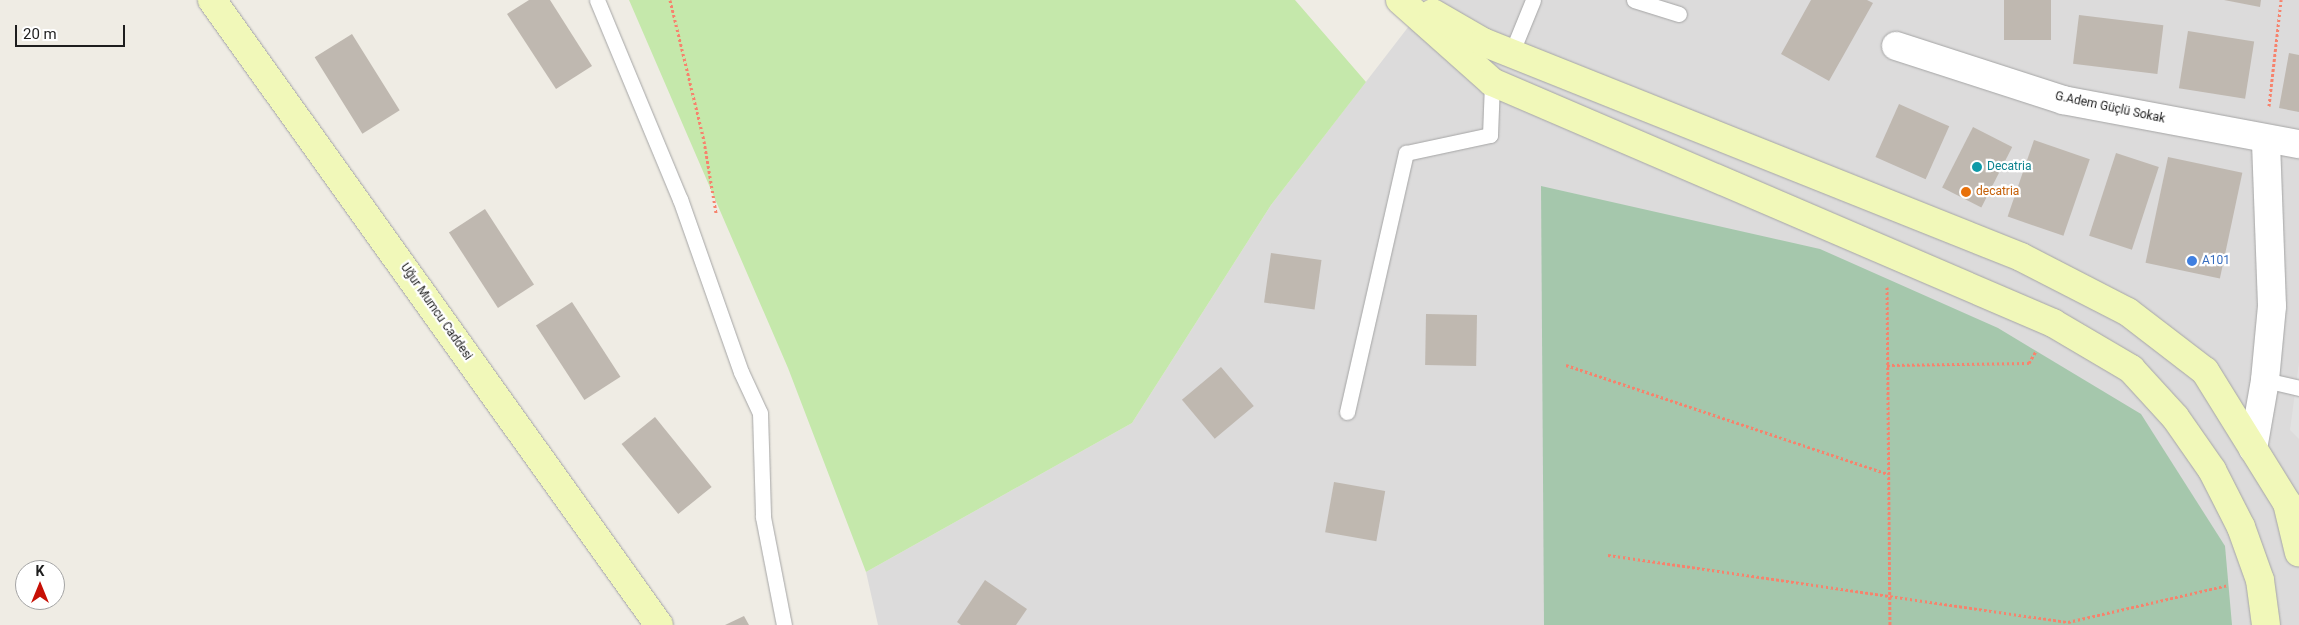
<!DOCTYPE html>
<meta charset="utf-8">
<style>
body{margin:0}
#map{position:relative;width:2299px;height:625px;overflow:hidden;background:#efece4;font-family:Roboto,sans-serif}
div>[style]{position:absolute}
.residential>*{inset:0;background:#dcdbdb}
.grass>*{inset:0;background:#c5e8ab}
.cemetery>*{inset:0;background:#a5c7ac}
.parking>*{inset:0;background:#e2e2e2}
.building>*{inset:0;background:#bfb8b0;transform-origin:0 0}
.path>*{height:3px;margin-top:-1.5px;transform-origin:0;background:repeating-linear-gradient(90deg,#f6836d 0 2.5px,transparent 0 5px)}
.roads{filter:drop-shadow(0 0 1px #a5a5a5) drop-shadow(0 0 1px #a5a5a5)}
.lane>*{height:15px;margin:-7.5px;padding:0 7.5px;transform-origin:7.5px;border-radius:7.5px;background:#fff}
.street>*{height:28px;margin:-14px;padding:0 14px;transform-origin:14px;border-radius:14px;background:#fff}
.secondary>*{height:28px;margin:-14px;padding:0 14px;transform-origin:14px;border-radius:14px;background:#f1f8b9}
.dots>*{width:14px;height:14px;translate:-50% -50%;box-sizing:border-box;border:2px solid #fff;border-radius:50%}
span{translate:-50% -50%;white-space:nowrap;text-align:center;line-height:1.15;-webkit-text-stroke:4.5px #fff;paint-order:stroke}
.street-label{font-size:12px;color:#1e1e1e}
.culture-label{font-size:12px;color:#0d838f}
.left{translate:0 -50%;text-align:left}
.food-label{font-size:12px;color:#c56008}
.shop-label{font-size:12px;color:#366cbe}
.north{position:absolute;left:15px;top:560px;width:50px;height:50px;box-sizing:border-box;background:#fff;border:1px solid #a5a5a5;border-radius:50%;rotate:0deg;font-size:14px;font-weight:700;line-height:20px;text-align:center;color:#1e1e1e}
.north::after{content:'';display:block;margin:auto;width:18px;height:22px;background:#c71005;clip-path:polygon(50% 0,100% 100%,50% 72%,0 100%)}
.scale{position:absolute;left:15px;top:25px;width:110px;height:22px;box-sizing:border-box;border:2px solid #1e1e1e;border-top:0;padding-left:6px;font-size:15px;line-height:18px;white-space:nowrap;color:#1e1e1e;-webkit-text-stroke:4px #fff;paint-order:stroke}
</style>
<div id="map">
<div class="residential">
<div style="clip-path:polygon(1429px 0,2299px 0,2299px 625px,878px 625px,866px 572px,1132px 423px,1271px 205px)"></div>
</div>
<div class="grass">
<div style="clip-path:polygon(629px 0,1295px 0,1366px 82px,1271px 205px,1132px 423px,866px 572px,788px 368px)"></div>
</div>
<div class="cemetery">
<div style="clip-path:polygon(1541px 186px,1820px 249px,1998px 328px,2141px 414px,2225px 546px,2232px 625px,1544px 625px)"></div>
</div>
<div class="parking">
<div style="clip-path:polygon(2299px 363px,2299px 439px,2290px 430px)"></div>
</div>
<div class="building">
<div style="clip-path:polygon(529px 0,550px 0,592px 66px,556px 89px,507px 14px)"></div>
<div style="clip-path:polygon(1811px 0,1867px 0,1873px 3px,1829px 81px,1781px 54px)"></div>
<div style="left:2004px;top:0;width:47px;height:40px"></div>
<div style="clip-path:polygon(2224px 0,2261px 0,2260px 7px)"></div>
<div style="left:2079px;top:15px;width:85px;height:49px;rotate:7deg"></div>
<div style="left:2188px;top:31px;width:67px;height:58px;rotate:9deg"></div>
<div style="left:352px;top:34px;width:90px;height:44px;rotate:58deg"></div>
<div style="clip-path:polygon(2289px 53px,2299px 55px,2299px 112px,2279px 108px)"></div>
<div style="left:1899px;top:104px;width:55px;height:58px;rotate:24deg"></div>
<div style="left:1973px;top:127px;width:44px;height:68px;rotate:27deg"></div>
<div style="left:2034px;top:140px;width:59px;height:81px;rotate:19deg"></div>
<div style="left:2116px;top:153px;width:45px;height:87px;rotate:18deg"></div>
<div style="left:2168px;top:157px;width:76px;height:108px;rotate:12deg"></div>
<div style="left:485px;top:209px;width:90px;height:43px;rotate:57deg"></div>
<div style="left:1271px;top:253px;width:51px;height:50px;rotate:8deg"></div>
<div style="left:572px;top:302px;width:89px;height:43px;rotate:57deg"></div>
<div style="left:1426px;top:314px;width:51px;height:51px;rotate:1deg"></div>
<div style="left:1221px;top:367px;width:51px;height:51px;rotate:50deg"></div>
<div style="left:655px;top:417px;width:90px;height:43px;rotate:51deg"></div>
<div style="left:1334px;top:482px;width:52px;height:51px;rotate:10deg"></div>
<div style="clip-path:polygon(985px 580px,1027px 609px,1016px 625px,961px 625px,957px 622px)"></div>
<div style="clip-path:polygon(744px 616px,749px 625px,725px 625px)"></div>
</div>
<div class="path">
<div style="left:670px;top:0;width:145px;rotate:76.4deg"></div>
<div style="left:704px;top:141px;width:73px;rotate:80.5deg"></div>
<div style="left:2269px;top:106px;width:107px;rotate:-83.5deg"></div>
<div style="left:1887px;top:287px;width:338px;rotate:89.5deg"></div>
<div style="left:1566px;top:365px;width:340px;rotate:18.7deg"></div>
<div style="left:1887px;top:365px;width:142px;rotate:-0.8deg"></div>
<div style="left:2029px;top:363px;width:14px;rotate:-60deg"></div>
<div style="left:1608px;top:555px;width:465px;rotate:8.3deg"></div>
<div style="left:2068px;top:622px;width:164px;rotate:-13deg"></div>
</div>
<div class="roads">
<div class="lane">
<div style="left:597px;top:0;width:216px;rotate:67.4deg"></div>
<div style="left:680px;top:199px;width:183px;rotate:70.6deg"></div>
<div style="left:741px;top:372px;width:45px;rotate:65.1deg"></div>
<div style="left:760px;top:413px;width:104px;rotate:88.3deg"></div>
<div style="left:763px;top:517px;width:110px;rotate:79deg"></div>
<div style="left:1634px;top:0;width:47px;rotate:17.3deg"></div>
<div style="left:1511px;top:54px;width:58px;rotate:-67.8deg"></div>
<div style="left:2265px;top:380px;width:35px;rotate:13deg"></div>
<div style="left:1347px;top:412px;width:266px;rotate:-77.2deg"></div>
<div style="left:1406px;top:153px;width:86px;rotate:-12.1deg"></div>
<div style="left:1490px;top:135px;width:53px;rotate:-87.8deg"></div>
</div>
<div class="street">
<div style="left:1896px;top:46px;width:176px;rotate:17.9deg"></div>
<div style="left:2063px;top:100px;width:240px;rotate:10.6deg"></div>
<div style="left:2253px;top:449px;width:70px;rotate:-80.1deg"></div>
<div style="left:2265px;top:380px;width:74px;rotate:-84.6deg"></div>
<div style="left:2272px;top:306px;width:166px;rotate:-92.1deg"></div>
</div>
<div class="secondary">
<div style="left:212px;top:0;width:768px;rotate:54.43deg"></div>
<div style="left:1400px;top:0;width:123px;rotate:41.7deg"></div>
<div style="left:1492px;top:82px;width:611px;rotate:23.25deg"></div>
<div style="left:2053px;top:323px;width:91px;rotate:30.5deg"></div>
<div style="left:2131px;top:369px;width:65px;rotate:47.5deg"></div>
<div style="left:2175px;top:417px;width:65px;rotate:55.1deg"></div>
<div style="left:2212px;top:470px;width:64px;rotate:63deg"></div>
<div style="left:2241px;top:527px;width:56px;rotate:70.3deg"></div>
<div style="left:2260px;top:580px;width:45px;rotate:82.4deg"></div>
<div style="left:1433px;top:13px;width:58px;rotate:30.1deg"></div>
<div style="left:1483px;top:42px;width:579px;rotate:21.78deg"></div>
<div style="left:2021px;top:257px;width:120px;rotate:27.2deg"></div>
<div style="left:2128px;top:312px;width:97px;rotate:37.5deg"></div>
<div style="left:2205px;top:371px;width:155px;rotate:58.2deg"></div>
<div style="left:2287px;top:503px;width:51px;rotate:76.5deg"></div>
</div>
</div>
<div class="dots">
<div style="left:1977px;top:167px;background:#0f9aa8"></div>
<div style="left:1966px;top:192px;background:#e8710a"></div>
<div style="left:2192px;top:261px;background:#3f7fe0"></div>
</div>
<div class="street-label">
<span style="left:2110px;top:108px;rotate:12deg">G.Adem Güçlü Sokak</span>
<span style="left:436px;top:312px;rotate:55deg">Uğur Mumcu Caddesi</span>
</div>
<div class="culture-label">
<span class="left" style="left:1987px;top:167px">Decatria</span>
</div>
<div class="food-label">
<span class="left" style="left:1976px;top:192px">decatria</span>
</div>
<div class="shop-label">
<span class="left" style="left:2202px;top:261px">A101</span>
</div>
<div class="north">K</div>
<div class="scale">20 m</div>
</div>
